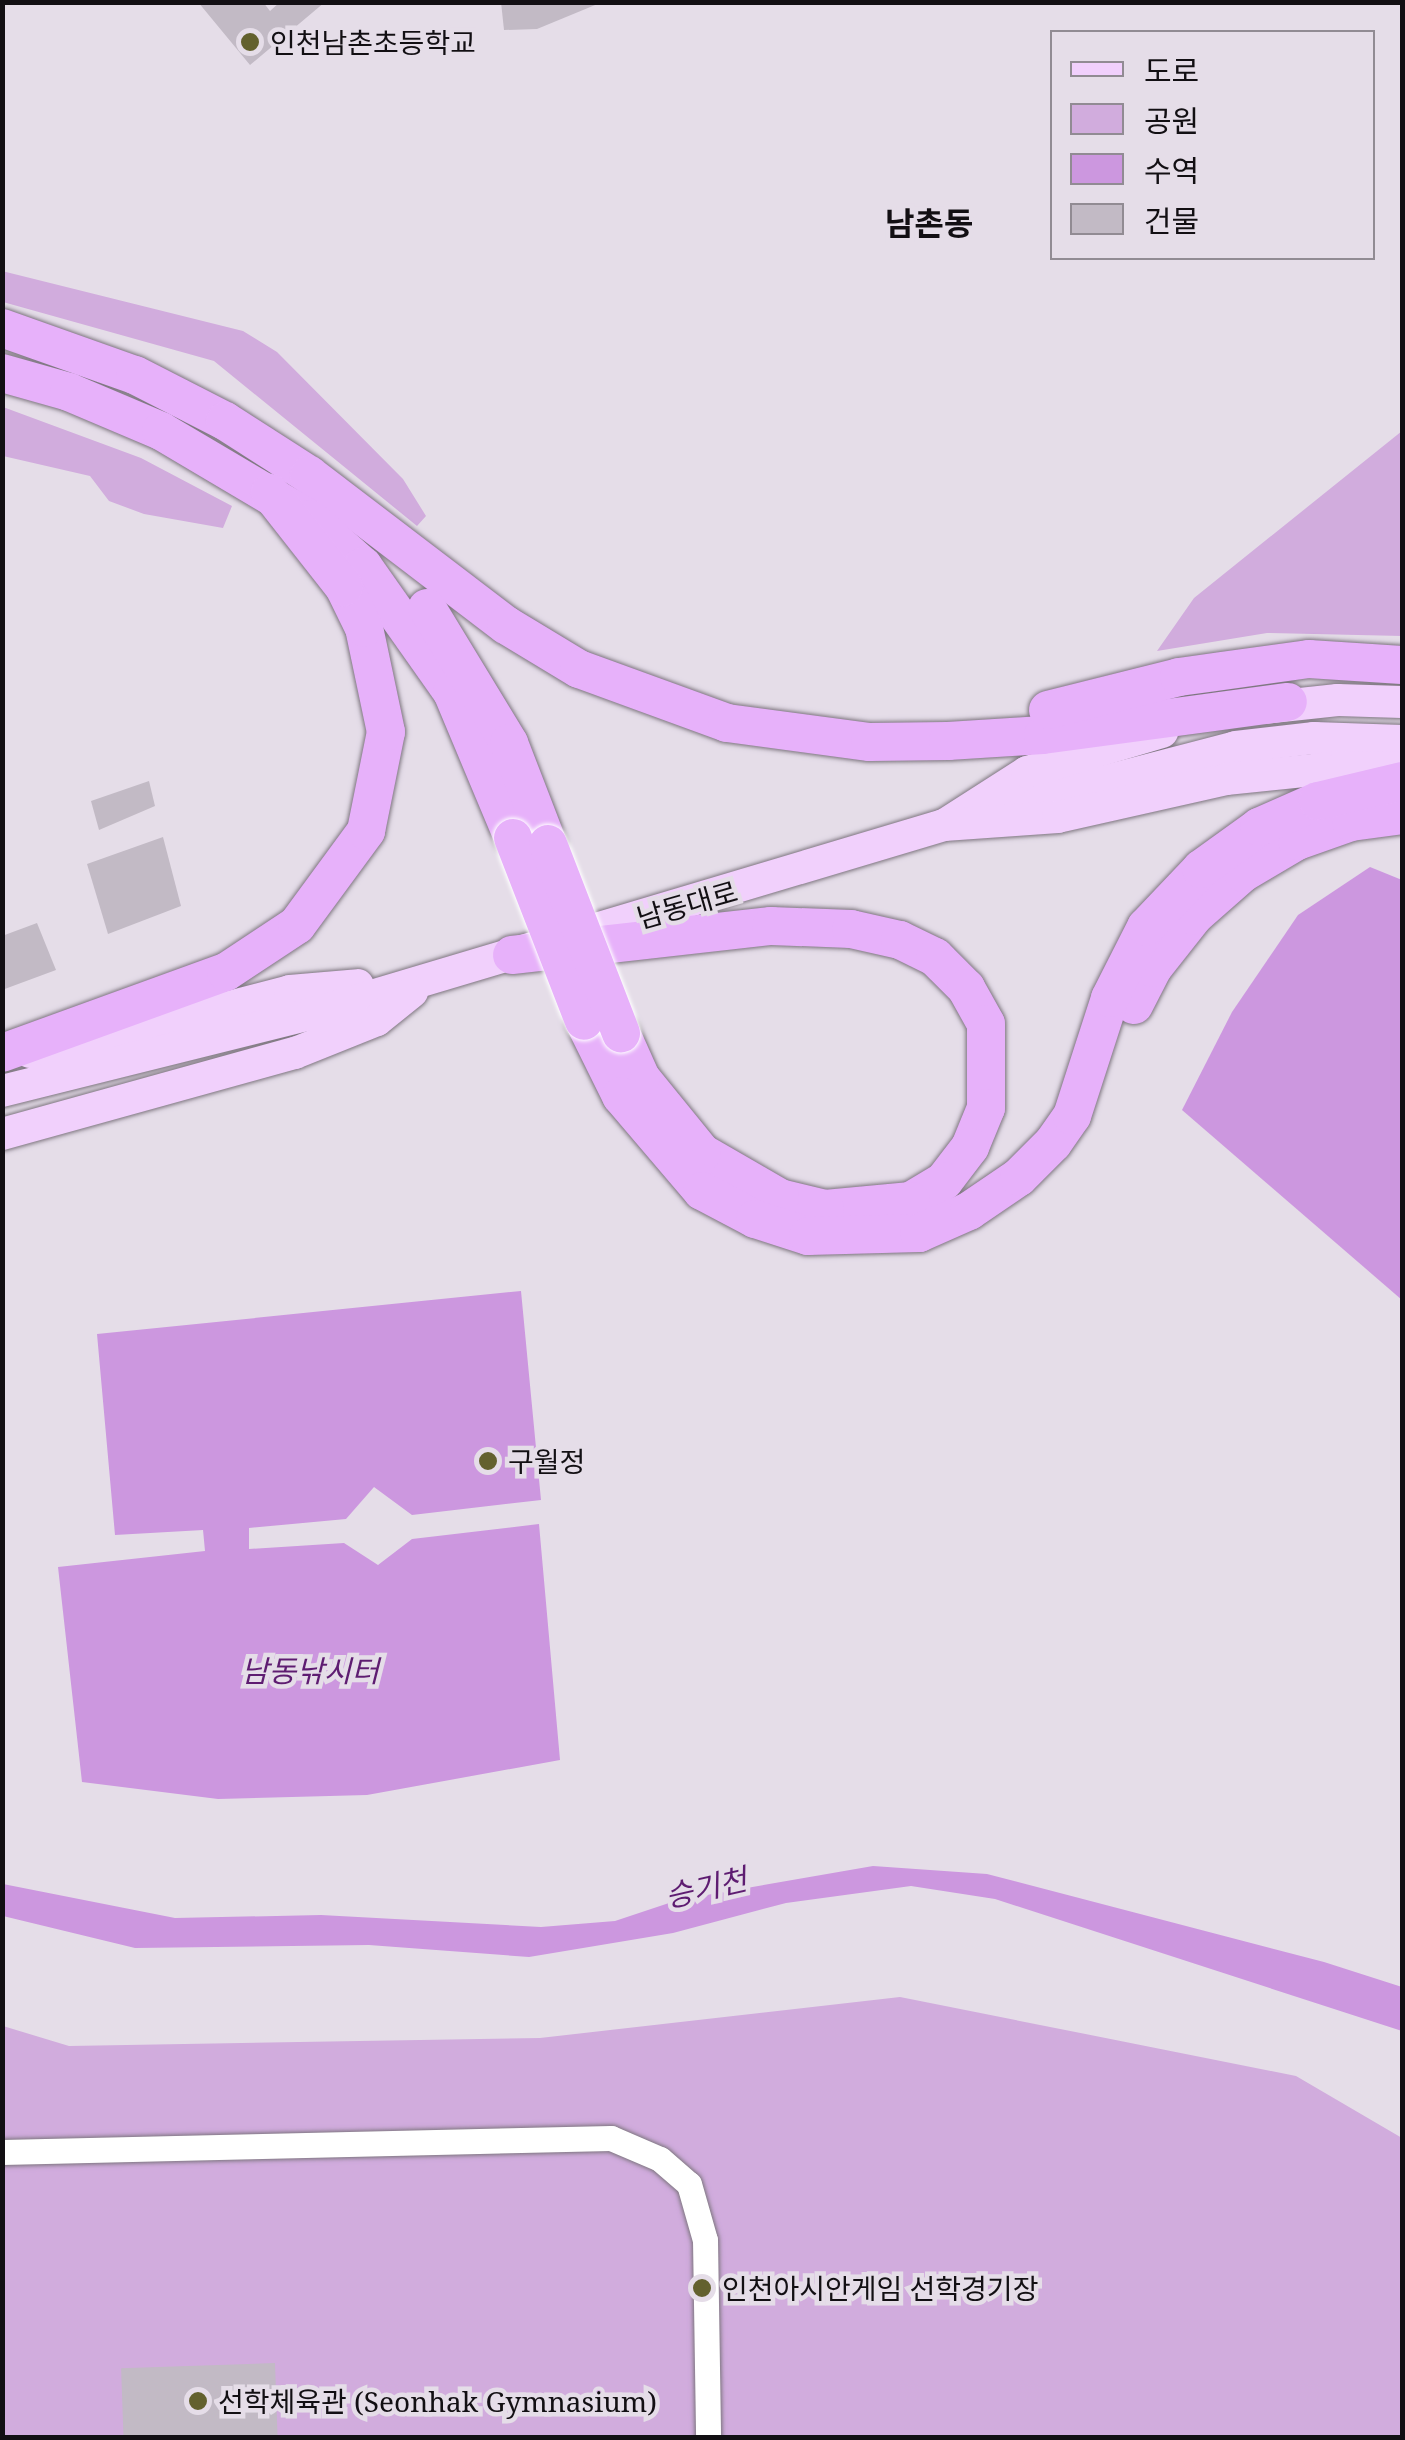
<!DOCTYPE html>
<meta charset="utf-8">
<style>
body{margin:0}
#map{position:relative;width:1405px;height:2440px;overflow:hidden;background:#e5dde8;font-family:"Noto Serif","Noto Sans KR",serif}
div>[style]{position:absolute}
.green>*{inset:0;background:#d1acdd}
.water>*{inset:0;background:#cc97df}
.building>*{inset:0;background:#c2bac5;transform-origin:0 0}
.roads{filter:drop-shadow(0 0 2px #7e7680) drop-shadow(0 0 2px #7e7680)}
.minor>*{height:25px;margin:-12.5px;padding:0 12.5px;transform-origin:12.5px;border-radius:12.5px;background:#fff}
.major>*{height:32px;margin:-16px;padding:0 16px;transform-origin:16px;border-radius:16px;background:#f1d0fc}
.highway>*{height:38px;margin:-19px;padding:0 19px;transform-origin:19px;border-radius:19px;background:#e7b1fa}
.bridges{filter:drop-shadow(0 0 2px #fff) drop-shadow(0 0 2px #fff)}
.highway-bridge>*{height:38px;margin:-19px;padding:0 19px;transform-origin:19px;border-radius:19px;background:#e7b1fa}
.dots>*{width:28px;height:28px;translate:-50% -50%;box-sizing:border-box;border:5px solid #e5dde8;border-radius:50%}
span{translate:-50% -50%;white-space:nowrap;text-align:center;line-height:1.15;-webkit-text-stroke:9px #e5dde8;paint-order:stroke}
.poi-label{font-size:28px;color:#120f13}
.left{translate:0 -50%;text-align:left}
.street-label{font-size:28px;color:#120f13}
.water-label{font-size:30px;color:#5e1c71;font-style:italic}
.quarter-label{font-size:32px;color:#120f13;font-weight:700}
.frame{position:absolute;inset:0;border:5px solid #120f13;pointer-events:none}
.legend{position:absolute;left:1050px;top:30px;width:325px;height:230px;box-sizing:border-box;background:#e5dde8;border:2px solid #918b93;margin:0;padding:12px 18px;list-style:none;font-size:30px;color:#120f13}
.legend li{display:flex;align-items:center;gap:20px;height:50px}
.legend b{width:50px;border:2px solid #918b93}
</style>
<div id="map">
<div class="green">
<div style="clip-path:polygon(2px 271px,243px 331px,277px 352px,403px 479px,426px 516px,417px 526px,214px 361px,3px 302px)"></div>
<div style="clip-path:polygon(3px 407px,141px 458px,232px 506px,223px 528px,144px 514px,109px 501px,90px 476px,3px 456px)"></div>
<div style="clip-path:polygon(1402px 431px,1402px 636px,1267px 633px,1157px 651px,1194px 598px)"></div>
<div style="clip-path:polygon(900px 1997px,1296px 2076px,1402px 2138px,1402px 2437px,3px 2438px,3px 2026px,69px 2046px,540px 2038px)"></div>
</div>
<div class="water">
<div style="clip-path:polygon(1370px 867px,1402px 880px,1402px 1300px,1182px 1110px,1232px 1012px,1298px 915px)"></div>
<div style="clip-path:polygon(521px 1291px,541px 1500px,412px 1515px,374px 1487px,346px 1519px,249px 1528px,249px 1549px,344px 1543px,378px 1565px,412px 1539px,539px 1524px,560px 1760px,367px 1795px,218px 1799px,82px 1782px,58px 1567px,205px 1551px,203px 1530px,115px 1535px,97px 1334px)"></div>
<div style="clip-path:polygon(873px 1866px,987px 1874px,1324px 1962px,1402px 1987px,1402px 2031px,995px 1899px,911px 1886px,786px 1903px,673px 1933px,529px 1957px,369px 1945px,135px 1948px,3px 1916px,3px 1884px,175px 1918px,321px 1915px,541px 1927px,615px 1921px,678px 1900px)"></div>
</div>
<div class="building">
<div style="clip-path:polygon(198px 2px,263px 2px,270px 11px,280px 2px,325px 2px,250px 65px)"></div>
<div style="clip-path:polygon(501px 2px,600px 2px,600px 3px,537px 29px,504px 30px)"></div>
<div style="clip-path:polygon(149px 781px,155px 806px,99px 830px,91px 801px)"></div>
<div style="clip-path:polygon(163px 837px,181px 906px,108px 934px,87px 864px)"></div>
<div style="clip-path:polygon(37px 923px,56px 970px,2px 990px,2px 936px)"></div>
<div style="left:275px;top:2363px;width:75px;height:154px;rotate:88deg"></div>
</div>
<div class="roads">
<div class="minor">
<div style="left:2px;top:2152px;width:609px;rotate:-1.32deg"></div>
<div style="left:611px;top:2138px;width:53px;rotate:23.2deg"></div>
<div style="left:660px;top:2159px;width:38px;rotate:41deg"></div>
<div style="left:689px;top:2184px;width:58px;rotate:74.1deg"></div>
<div style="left:705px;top:2240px;width:198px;rotate:89.1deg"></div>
</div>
<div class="major">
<div style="left:1263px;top:708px;width:75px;rotate:-6.1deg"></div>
<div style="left:1338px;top:700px;width:64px;rotate:1.8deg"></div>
<div style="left:1006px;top:807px;width:238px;rotate:-14.6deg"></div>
<div style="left:1236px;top:747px;width:79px;rotate:-6.6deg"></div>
<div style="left:1314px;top:738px;width:88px;rotate:2deg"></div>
<div style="left:946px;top:824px;width:96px;rotate:-32.7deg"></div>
<div style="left:1027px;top:772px;width:141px;rotate:-16.5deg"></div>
<div style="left:30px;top:1052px;width:38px;rotate:-5deg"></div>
<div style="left:68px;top:1049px;width:229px;rotate:-14.6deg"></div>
<div style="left:290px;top:991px;width:68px;rotate:-5deg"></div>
<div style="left:2px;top:1091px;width:318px;rotate:-14deg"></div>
<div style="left:311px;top:1014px;width:661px;rotate:-16.62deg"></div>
<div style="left:944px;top:825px;width:114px;rotate:-4deg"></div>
<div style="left:1058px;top:817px;width:172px;rotate:-12.7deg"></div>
<div style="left:1226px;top:779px;width:117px;rotate:-5.9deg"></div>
<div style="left:1342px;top:767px;width:60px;rotate:1deg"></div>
<div style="left:2px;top:1134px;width:304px;rotate:-15.5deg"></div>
<div style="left:295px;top:1053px;width:88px;rotate:-21.9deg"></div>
<div style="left:377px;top:1020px;width:45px;rotate:-38.7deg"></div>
</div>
<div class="highway">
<div style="left:2px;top:328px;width:141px;rotate:19.5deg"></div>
<div style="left:135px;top:375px;width:101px;rotate:27.1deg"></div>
<div style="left:225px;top:421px;width:100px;rotate:32.7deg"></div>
<div style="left:309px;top:475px;width:248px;rotate:37.3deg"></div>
<div style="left:506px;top:625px;width:85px;rotate:31.1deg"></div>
<div style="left:579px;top:669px;width:158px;rotate:20deg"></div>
<div style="left:727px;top:723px;width:144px;rotate:7.6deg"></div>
<div style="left:870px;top:742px;width:78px;rotate:-0.7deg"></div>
<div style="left:948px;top:741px;width:95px;rotate:-3.6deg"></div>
<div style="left:1043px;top:735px;width:247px;rotate:-7.7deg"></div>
<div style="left:2px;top:373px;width:70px;rotate:15.8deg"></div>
<div style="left:69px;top:392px;width:100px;rotate:23deg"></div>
<div style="left:161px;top:431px;width:173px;rotate:30.6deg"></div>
<div style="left:310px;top:519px;width:71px;rotate:41.6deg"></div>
<div style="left:363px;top:566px;width:154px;rotate:54.8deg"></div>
<div style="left:452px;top:692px;width:158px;rotate:67.3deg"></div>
<div style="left:427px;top:608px;width:158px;rotate:58.7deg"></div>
<div style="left:509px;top:743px;width:108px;rotate:68.9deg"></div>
<div style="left:1048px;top:710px;width:135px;rotate:-14.1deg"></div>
<div style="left:1179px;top:677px;width:131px;rotate:-7.9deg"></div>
<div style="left:1309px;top:659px;width:93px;rotate:3.7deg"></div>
<div style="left:512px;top:955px;width:261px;rotate:-6.4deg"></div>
<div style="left:771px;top:926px;width:80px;rotate:2.1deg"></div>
<div style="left:851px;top:929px;width:50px;rotate:12.7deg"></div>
<div style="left:900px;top:940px;width:39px;rotate:26deg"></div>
<div style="left:935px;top:957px;width:44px;rotate:45deg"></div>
<div style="left:966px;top:988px;width:41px;rotate:60.9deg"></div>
<div style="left:986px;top:1024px;width:84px;rotate:90deg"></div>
<div style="left:986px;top:1108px;width:42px;rotate:112.3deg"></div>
<div style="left:970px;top:1147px;width:43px;rotate:127.4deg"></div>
<div style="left:944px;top:1181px;width:39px;rotate:149deg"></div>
<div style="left:911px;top:1201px;width:86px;rotate:174.7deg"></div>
<div style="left:825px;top:1209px;width:46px;rotate:-166.3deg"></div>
<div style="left:780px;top:1198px;width:90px;rotate:-150deg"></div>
<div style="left:702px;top:1153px;width:97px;rotate:-129.1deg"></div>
<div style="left:641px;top:1078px;width:49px;rotate:-114deg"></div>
<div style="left:1134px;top:1005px;width:42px;rotate:-62.8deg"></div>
<div style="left:1153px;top:968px;width:66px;rotate:-51.7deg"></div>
<div style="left:1194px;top:916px;width:65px;rotate:-41.3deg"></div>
<div style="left:1243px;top:873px;width:63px;rotate:-30.7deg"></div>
<div style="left:1297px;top:841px;width:57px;rotate:-19.4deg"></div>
<div style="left:1351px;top:822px;width:51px;rotate:-7.8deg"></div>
<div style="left:584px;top:1021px;width:84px;rotate:63.7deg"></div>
<div style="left:621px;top:1096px;width:125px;rotate:49.5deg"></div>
<div style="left:702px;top:1191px;width:60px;rotate:27.8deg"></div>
<div style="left:755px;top:1219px;width:56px;rotate:17.8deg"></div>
<div style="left:808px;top:1236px;width:111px;rotate:-1.5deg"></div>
<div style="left:919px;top:1233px;width:55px;rotate:-23.7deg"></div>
<div style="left:969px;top:1211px;width:60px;rotate:-34.2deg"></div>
<div style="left:1019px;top:1177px;width:48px;rotate:-45deg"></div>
<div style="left:1053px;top:1143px;width:33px;rotate:-55deg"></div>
<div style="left:1072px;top:1116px;width:124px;rotate:-72.1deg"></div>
<div style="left:1110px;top:998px;width:80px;rotate:-63.1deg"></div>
<div style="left:1146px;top:927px;width:80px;rotate:-46.5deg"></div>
<div style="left:1201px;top:869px;width:72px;rotate:-35.9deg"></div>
<div style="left:1259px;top:827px;width:64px;rotate:-23.8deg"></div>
<div style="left:1318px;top:801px;width:86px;rotate:-13.4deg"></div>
<div style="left:2px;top:1053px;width:238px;rotate:-19.9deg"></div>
<div style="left:226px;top:972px;width:85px;rotate:-33.5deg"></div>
<div style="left:297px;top:925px;width:117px;rotate:-53.7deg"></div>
<div style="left:366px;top:831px;width:101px;rotate:-78.6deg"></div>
<div style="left:386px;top:732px;width:106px;rotate:-101.9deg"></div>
<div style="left:364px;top:628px;width:46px;rotate:-116deg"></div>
<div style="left:344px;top:587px;width:120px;rotate:-128.2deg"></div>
</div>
</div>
<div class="bridges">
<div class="highway-bridge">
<div style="left:513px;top:838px;width:196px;rotate:68.8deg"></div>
<div style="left:548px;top:844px;width:203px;rotate:68.9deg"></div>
</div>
</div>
<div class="dots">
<div style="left:250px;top:42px;background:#63612e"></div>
<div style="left:488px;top:1461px;background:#63612e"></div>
<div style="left:702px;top:2288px;background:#63612e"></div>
<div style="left:198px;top:2401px;background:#63612e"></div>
</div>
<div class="poi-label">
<span class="left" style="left:270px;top:42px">인천남촌초등학교</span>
<span class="left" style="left:508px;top:1461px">구월정</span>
<span class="left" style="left:722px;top:2288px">인천아시안게임 선학경기장</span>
<span class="left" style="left:218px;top:2401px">선학체육관 (Seonhak Gymnasium)</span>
</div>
<div class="street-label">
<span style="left:687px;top:904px;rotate:-16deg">남동대로</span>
</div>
<div class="water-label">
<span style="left:310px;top:1671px">남동낚시터</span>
<span style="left:706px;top:1888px;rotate:-13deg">승기천</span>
</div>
<div class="quarter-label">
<span style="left:929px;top:223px">남촌동</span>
</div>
<div class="frame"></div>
<ul class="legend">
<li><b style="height:12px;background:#f1d0fc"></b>도로</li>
<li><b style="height:28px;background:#d1acdd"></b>공원</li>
<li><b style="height:28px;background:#cc97df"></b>수역</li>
<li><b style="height:28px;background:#c2bac5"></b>건물</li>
</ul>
</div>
